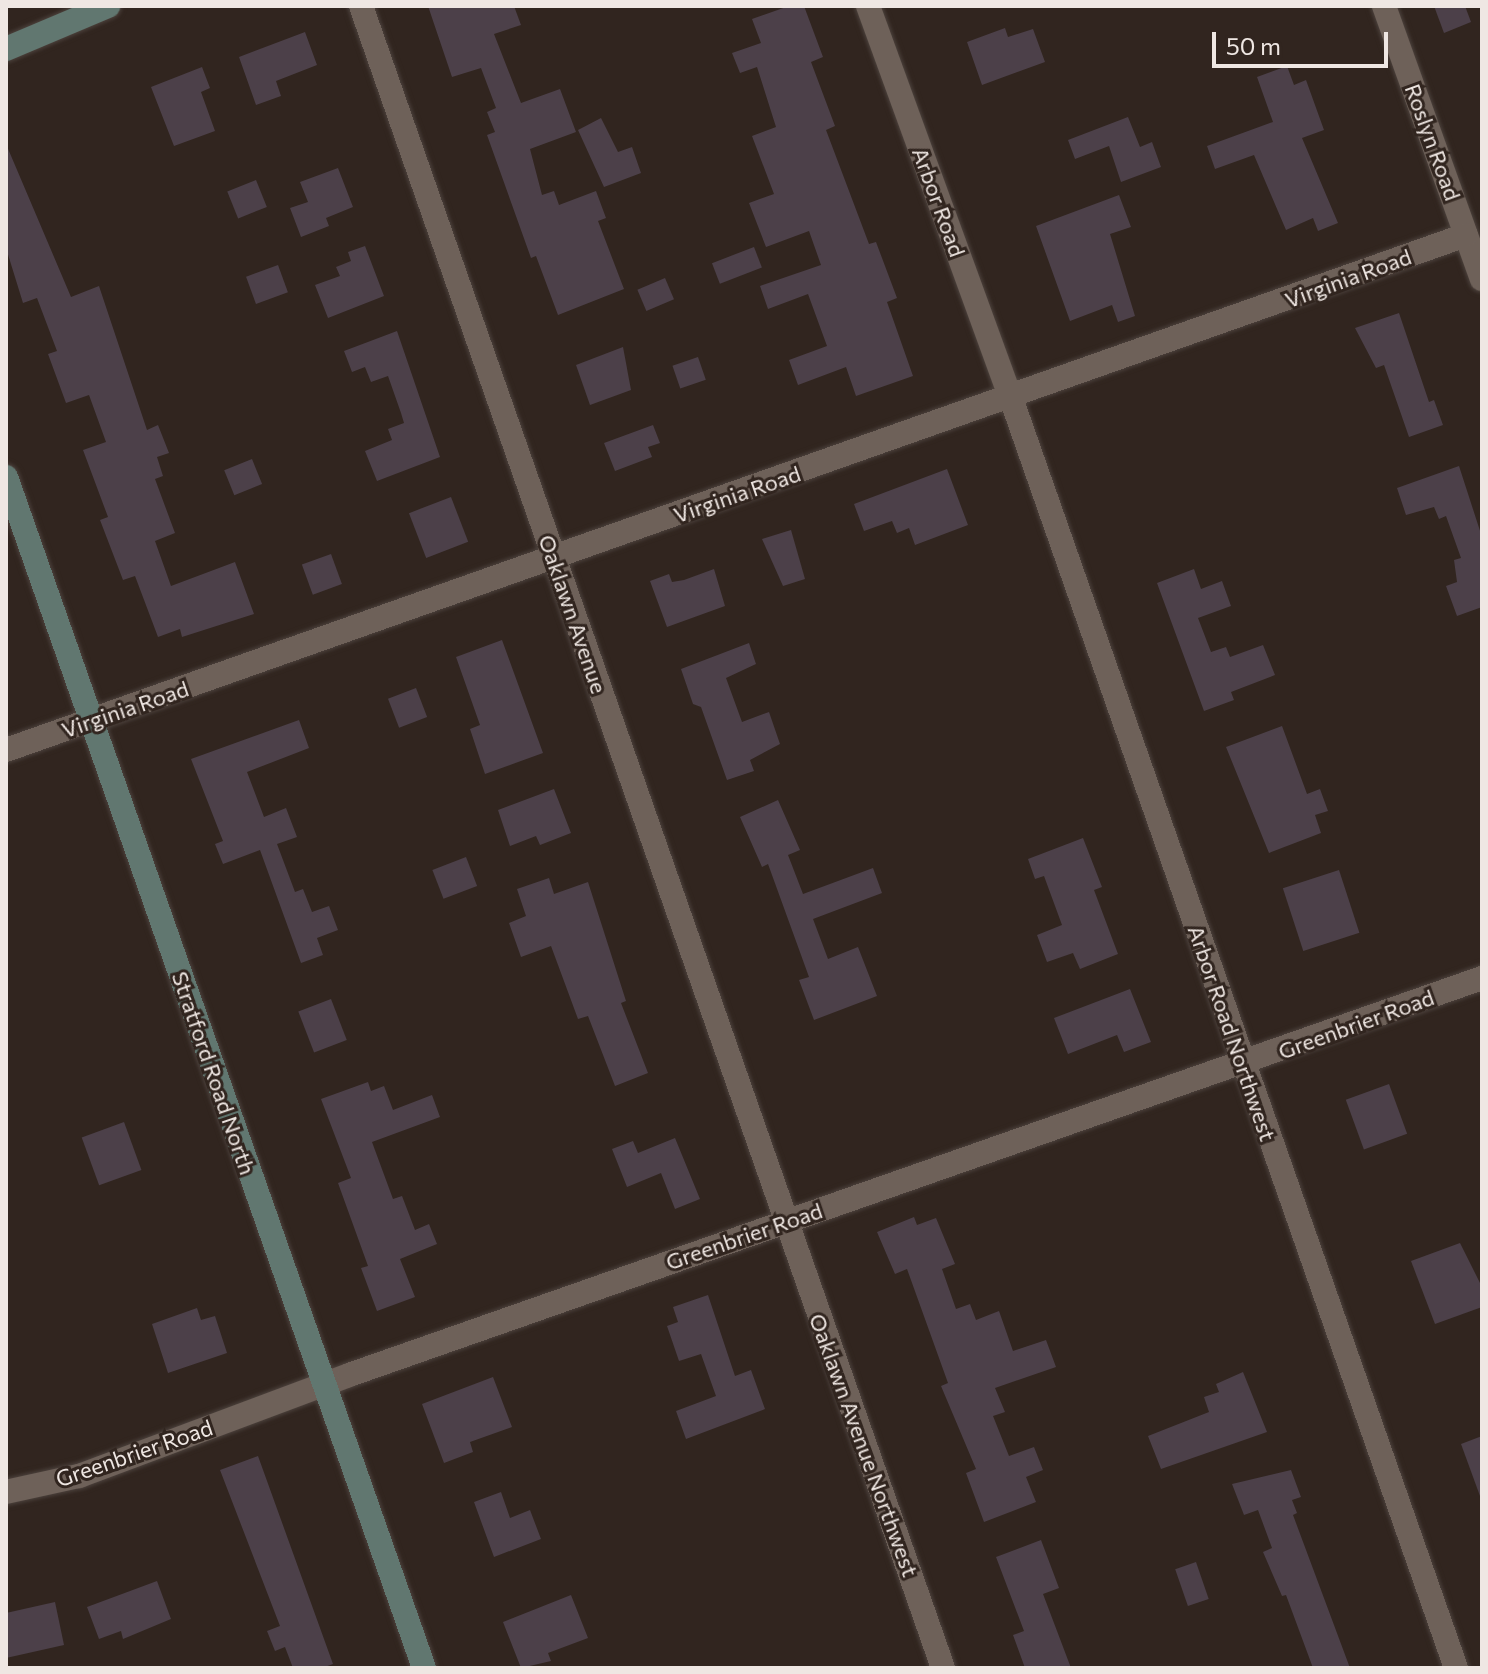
<!DOCTYPE html>
<style>
body{margin:0}
#map{position:relative;width:1488px;height:1674px;overflow:hidden;background:#31251f;font-family:Commissioner,sans-serif}
div>[style]{position:absolute}
.building>*{inset:0;background:#4c4049;transform-origin:0 0}
.roads{filter:drop-shadow(0 0 2px #4c423d) drop-shadow(0 0 2px #4c423d)}
.street>*{height:24px;margin:-12px;padding:0 12px;transform-origin:12px;border-radius:12px;background:#6e6159}
.secondary>*{height:24px;margin:-12px;padding:0 12px;transform-origin:12px;border-radius:12px;background:#617770}
span{translate:-50% -50%;white-space:nowrap;text-align:center;line-height:1.15;-webkit-text-stroke:6px #31251f;paint-order:stroke}
.street-label{font-size:22px;color:#efe7e3}
.frame{position:absolute;inset:0;border:8px solid #efe7e3;pointer-events:none}
.scale{position:absolute;left:1212px;top:32px;width:176px;height:36px;box-sizing:border-box;border:4px solid #efe7e3;border-top:0;padding-left:10px;font-size:24px;line-height:28px;white-space:nowrap;color:#efe7e3;-webkit-text-stroke:6px #31251f;paint-order:stroke}
</style>
<div id="map">
<div class="building">
<div style="clip-path:polygon(428px 6px,514px 6px,521px 25px,494px 34px,521px 103px,560px 89px,576px 132px,530px 149px,542px 195px,554px 191px,559px 205px,596px 191px,606px 218px,598px 221px,624px 289px,558px 315px,536px 256px,531px 258px,487px 135px,495px 132px,487px 112px,496px 108px,481px 68px,452px 77px)"></div>
<div style="clip-path:polygon(789px 6px,804px 6px,823px 57px,811px 62px,835px 126px,826px 130px,869px 244px,876px 242px,897px 298px,887px 302px,913px 376px,856px 396px,846px 367px,798px 385px,789px 360px,827px 346px,808px 294px,768px 309px,760px 286px,821px 265px,809px 231px,766px 247px,749px 203px,774px 194px,752px 136px,776px 127px,757px 67px,740px 73px,732px 53px,761px 43px,752px 19px)"></div>
<div style="clip-path:polygon(1434px 6px,1465px 6px,1471px 22px,1444px 33px)"></div>
<div style="clip-path:polygon(1005px 28px,1008px 37px,1033px 29px,1045px 62px,982px 85px,967px 42px)"></div>
<div style="clip-path:polygon(305px 32px,317px 65px,276px 81px,281px 96px,256px 105px,239px 57px)"></div>
<div style="clip-path:polygon(1287px 66px,1294px 85px,1306px 80px,1324px 130px,1302px 138px,1338px 223px,1318px 231px,1313px 218px,1286px 230px,1254px 155px,1215px 169px,1207px 146px,1273px 122px,1257px 77px)"></div>
<div style="clip-path:polygon(202px 67px,210px 88px,201px 92px,215px 131px,174px 146px,151px 87px)"></div>
<div style="clip-path:polygon(1128px 117px,1140px 147px,1152px 142px,1161px 167px,1121px 182px,1109px 146px,1075px 159px,1068px 140px)"></div>
<div style="clip-path:polygon(601px 118px,618px 152px,632px 147px,641px 173px,604px 187px,578px 130px)"></div>
<div style="clip-path:polygon(6px 144px,71px 297px,99px 286px,147px 430px,158px 425px,169px 453px,157px 457px,163px 476px,155px 479px,175px 533px,155px 541px,171px 586px,235px 562px,254px 614px,182px 637px,180px 629px,158px 637px,135px 576px,123px 580px,100px 520px,108px 517px,83px 450px,106px 442px,89px 395px,66px 403px,48px 354px,57px 351px,37px 298px,23px 303px,6px 248px)"></div>
<div style="clip-path:polygon(338px 168px,353px 207px,326px 218px,329px 226px,301px 237px,290px 208px,308px 202px,300px 182px)"></div>
<div style="left:256px;top:180px;width:29px;height:31px;rotate:68deg"></div>
<div style="clip-path:polygon(1119px 195px,1131px 227px,1110px 234px,1135px 316px,1118px 322px,1112px 305px,1070px 321px,1036px 226px)"></div>
<div style="clip-path:polygon(365px 246px,384px 296px,328px 318px,315px 285px,340px 276px,336px 267px,351px 261px,348px 252px)"></div>
<div style="left:754px;top:247px;width:22px;height:45px;rotate:69deg"></div>
<div style="left:278px;top:265px;width:29px;height:34px;rotate:70deg"></div>
<div style="left:665px;top:278px;width:23px;height:30px;rotate:67deg"></div>
<div style="clip-path:polygon(1399px 313px,1429px 402px,1434px 400px,1443px 425px,1409px 437px,1384px 365px,1376px 368px,1355px 328px)"></div>
<div style="clip-path:polygon(397px 331px,440px 457px,377px 481px,365px 451px,392px 440px,388px 429px,404px 423px,401px 413px,388px 376px,371px 382px,365px 367px,352px 372px,344px 351px)"></div>
<div style="clip-path:polygon(623px 347px,631px 390px,590px 405px,576px 365px)"></div>
<div style="left:698px;top:357px;width:24px;height:27px;rotate:71deg"></div>
<div style="clip-path:polygon(653px 425px,660px 443px,648px 447px,652px 457px,615px 471px,604px 443px)"></div>
<div style="left:252px;top:459px;width:27px;height:30px;rotate:68deg"></div>
<div style="clip-path:polygon(1459px 466px,1482px 537px,1482px 607px,1457px 616px,1446px 586px,1457px 582px,1454px 560px,1461px 558px,1446px 516px,1439px 519px,1434px 507px,1406px 515px,1397px 488px)"></div>
<div style="clip-path:polygon(947px 469px,968px 525px,915px 545px,909px 528px,897px 533px,892px 521px,864px 531px,854px 504px)"></div>
<div style="left:451px;top:497px;width:48px;height:45px;rotate:69deg"></div>
<div style="clip-path:polygon(791px 530px,805px 579px,783px 586px,762px 539px)"></div>
<div style="left:331px;top:554px;width:32px;height:31px;rotate:70deg"></div>
<div style="clip-path:polygon(714px 569px,725px 606px,667px 627px,650px 581px,669px 574px,672px 582px,684px 580px)"></div>
<div style="clip-path:polygon(1194px 569px,1201px 589px,1222px 581px,1231px 606px,1198px 618px,1211px 652px,1226px 647px,1230px 657px,1263px 645px,1275px 675px,1231px 692px,1234px 700px,1204px 711px,1157px 583px)"></div>
<div style="clip-path:polygon(502px 640px,543px 753px,485px 774px,470px 729px,480px 725px,456px 657px)"></div>
<div style="clip-path:polygon(749px 643px,756px 664px,726px 678px,742px 722px,769px 712px,780px 744px,750px 760px,754px 771px,727px 780px,701px 707px,693px 704px,681px 669px)"></div>
<div style="left:416px;top:688px;width:31px;height:30px;rotate:69deg"></div>
<div style="clip-path:polygon(299px 720px,309px 748px,247px 772px,264px 817px,286px 808px,297px 837px,277px 844px,295px 892px,303px 889px,312px 912px,329px 906px,338px 930px,317px 938px,323px 955px,301px 963px,260px 850px,223px 864px,215px 844px,223px 841px,191px 759px)"></div>
<div style="clip-path:polygon(1282px 726px,1307px 794px,1320px 789px,1328px 811px,1315px 815px,1321px 833px,1269px 853px,1226px 747px)"></div>
<div style="clip-path:polygon(554px 789px,571px 833px,540px 845px,536px 836px,510px 846px,498px 810px)"></div>
<div style="clip-path:polygon(778px 800px,800px 850px,788px 855px,803px 894px,873px 868px,882px 893px,813px 919px,828px 959px,858px 947px,877px 996px,814px 1020px,799px 980px,809px 977px,768px 864px,762px 867px,740px 817px)"></div>
<div style="clip-path:polygon(1083px 838px,1102px 887px,1094px 890px,1118px 954px,1080px 969px,1073px 953px,1047px 962px,1037px 935px,1062px 925px,1044px 876px,1035px 879px,1028px 859px)"></div>
<div style="left:466px;top:857px;width:31px;height:36px;rotate:69deg"></div>
<div style="left:1339px;top:870px;width:66px;height:59px;rotate:72deg"></div>
<div style="clip-path:polygon(549px 878px,554px 894px,588px 882px,626px 1001px,621px 1003px,648px 1073px,615px 1086px,588px 1016px,578px 1019px,551px 946px,521px 957px,509px 923px,526px 916px,517px 889px)"></div>
<div style="clip-path:polygon(1130px 989px,1151px 1042px,1124px 1052px,1117px 1035px,1068px 1054px,1054px 1018px)"></div>
<div style="left:331px;top:999px;width:44px;height:35px;rotate:69deg"></div>
<div style="clip-path:polygon(368px 1082px,371px 1091px,384px 1086px,393px 1110px,432px 1095px,440px 1117px,372px 1142px,393px 1199px,402px 1196px,415px 1230px,429px 1224px,437px 1244px,400px 1259px,415px 1297px,377px 1311px,361px 1268px,368px 1266px,338px 1183px,351px 1178px,321px 1099px)"></div>
<div style="left:1389px;top:1084px;width:53px;height:46px;rotate:70deg"></div>
<div style="left:124px;top:1122px;width:51px;height:45px;rotate:70deg"></div>
<div style="clip-path:polygon(675px 1138px,700px 1199px,675px 1209px,661px 1173px,627px 1187px,612px 1149px,633px 1141px,638px 1153px)"></div>
<div style="clip-path:polygon(914px 1217px,917px 1225px,936px 1218px,955px 1264px,942px 1269px,956px 1309px,970px 1304px,976px 1320px,999px 1311px,1013px 1351px,1046px 1340px,1056px 1367px,995px 1388px,1005px 1412px,993px 1416px,1009px 1456px,1034px 1447px,1043px 1470px,1026px 1477px,1036px 1502px,984px 1522px,966px 1473px,976px 1469px,941px 1386px,948px 1383px,907px 1269px,895px 1274px,877px 1232px)"></div>
<div style="clip-path:polygon(1460px 1243px,1482px 1287px,1482px 1307px,1435px 1324px,1411px 1261px)"></div>
<div style="clip-path:polygon(708px 1295px,735px 1376px,751px 1370px,765px 1409px,686px 1439px,676px 1411px,716px 1396px,701px 1354px,679px 1361px,667px 1326px,678px 1322px,673px 1307px)"></div>
<div style="clip-path:polygon(197px 1308px,201px 1320px,215px 1316px,227px 1353px,168px 1373px,152px 1324px)"></div>
<div style="clip-path:polygon(1243px 1372px,1267px 1432px,1161px 1469px,1148px 1436px,1209px 1412px,1204px 1397px,1219px 1392px,1216px 1384px)"></div>
<div style="clip-path:polygon(493px 1377px,512px 1427px,470px 1442px,473px 1452px,444px 1463px,422px 1404px)"></div>
<div style="clip-path:polygon(1482px 1436px,1482px 1496px,1480px 1496px,1461px 1444px)"></div>
<div style="clip-path:polygon(258px 1456px,333px 1664px,322px 1668px,293px 1668px,285px 1647px,275px 1651px,267px 1631px,280px 1626px,220px 1470px)"></div>
<div style="clip-path:polygon(1291px 1470px,1301px 1497px,1292px 1500px,1297px 1513px,1293px 1515px,1350px 1668px,1313px 1668px,1286px 1595px,1282px 1596px,1263px 1552px,1272px 1548px,1258px 1510px,1244px 1515px,1232px 1484px)"></div>
<div style="clip-path:polygon(501px 1492px,510px 1518px,530px 1510px,541px 1539px,494px 1557px,474px 1502px)"></div>
<div style="clip-path:polygon(1041px 1540px,1059px 1588px,1043px 1594px,1071px 1668px,1025px 1668px,1013px 1635px,1024px 1631px,996px 1557px)"></div>
<div style="left:1196px;top:1562px;width:39px;height:22px;rotate:71deg"></div>
<div style="clip-path:polygon(157px 1581px,171px 1619px,123px 1639px,121px 1631px,99px 1639px,87px 1607px)"></div>
<div style="clip-path:polygon(571px 1595px,588px 1638px,548px 1653px,551px 1661px,521px 1668px,503px 1622px)"></div>
<div style="clip-path:polygon(55px 1602px,64px 1645px,6px 1658px,6px 1613px)"></div>
</div>
<div class="roads">
<div class="street">
<div style="left:361px;top:6px;width:1761px;rotate:70.7deg"></div>
<div style="left:868px;top:6px;width:417px;rotate:70deg"></div>
<div style="left:1011px;top:398px;width:1346px;rotate:70.69deg"></div>
<div style="left:1384px;top:6px;width:290px;rotate:70.3deg"></div>
<div style="left:6px;top:750px;width:1548px;rotate:-19.43deg"></div>
<div style="left:6px;top:1492px;width:75px;rotate:-12.4deg"></div>
<div style="left:79px;top:1476px;width:288px;rotate:-20.5deg"></div>
<div style="left:349px;top:1375px;width:1201px;rotate:-19.31deg"></div>
</div>
<div class="secondary">
<div style="left:6px;top:49px;width:111px;rotate:-22.9deg"></div>
<div style="left:6px;top:477px;width:1262px;rotate:70.66deg"></div>
</div>
</div>
<div class="street-label">
<span style="left:1433px;top:142px;rotate:70deg">Roslyn Road</span>
<span style="left:939px;top:202px;rotate:70deg">Arbor Road</span>
<span style="left:1348px;top:278px;rotate:-20deg">Virginia Road</span>
<span style="left:737px;top:494px;rotate:-19deg">Virginia Road</span>
<span style="left:573px;top:614px;rotate:71deg">Oaklawn Avenue</span>
<span style="left:125px;top:709px;rotate:-19deg">Virginia Road</span>
<span style="left:1356px;top:1024px;rotate:-20deg">Greenbrier Road</span>
<span style="left:1232px;top:1033px;rotate:71deg">Arbor Road Northwest</span>
<span style="left:214px;top:1073px;rotate:71deg">Stratford Road North</span>
<span style="left:744px;top:1236px;rotate:-19deg">Greenbrier Road</span>
<span style="left:864px;top:1445px;rotate:70deg">Oaklawn Avenue Northwest</span>
<span style="left:134px;top:1453px;rotate:-19deg">Greenbrier Road</span>
</div>
<div class="frame"></div>
<div class="scale">50 m</div>
</div>
